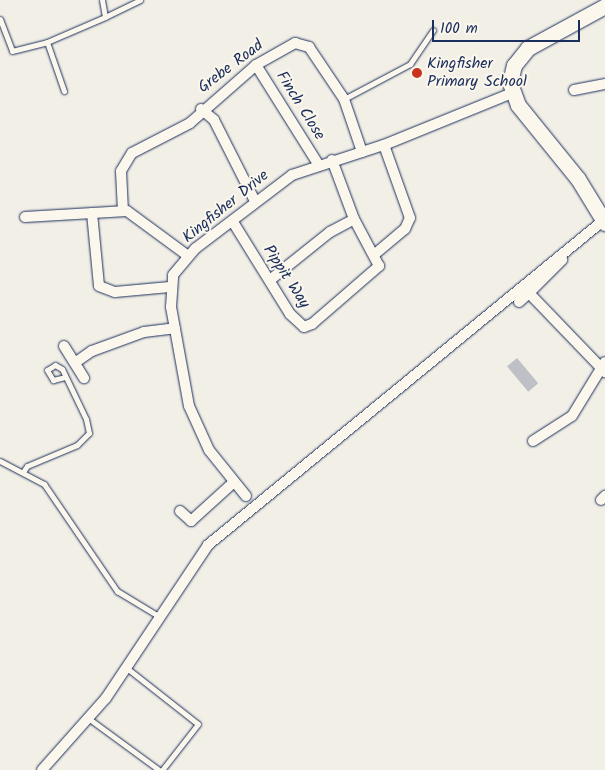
<!DOCTYPE html>
<style>
body{margin:0}
#map{position:relative;width:605px;height:770px;overflow:hidden;background:#f2efe6;font-family:Kalam,sans-serif}
div>[style]{position:absolute}
.building>*{inset:0;background:#bdc0c4;transform-origin:0 0}
.roads{filter:drop-shadow(0 0 1px #1b2f5e) drop-shadow(0 0 1px #1b2f5e)}
.lane>*{height:5px;margin:-2.5px;padding:0 2.5px;transform-origin:2.5px;border-radius:2.5px;background:#fbf7ec}
.street>*{height:10px;margin:-5px;padding:0 5px;transform-origin:5px;border-radius:5px;background:#fbf7ec}
.secondary>*{height:15px;margin:-7.5px;padding:0 7.5px;transform-origin:7.5px;border-radius:7.5px;background:#fbf7ec}
.dots>*{width:14px;height:14px;translate:-50% -50%;box-sizing:border-box;border:2px solid #fbf7ec;border-radius:50%}
span{translate:-50% -50%;white-space:nowrap;text-align:center;line-height:1.15;-webkit-text-stroke:4px #fbf7ec;paint-order:stroke}
.poi-label{font-size:16px;color:#1b2f5e}
.left{translate:0 -50%;text-align:left}
.street-label{font-size:16px;color:#1b2f5e}
.scale{position:absolute;left:432px;top:20px;width:148px;height:22px;box-sizing:border-box;border:2px solid #1b2f5e;border-top:0;padding-left:6px;font-size:15px;line-height:18px;white-space:nowrap;color:#1b2f5e;-webkit-text-stroke:4px #fbf7ec;paint-order:stroke}
</style>
<div id="map">
<div class="building">
<div style="left:517px;top:358px;width:33px;height:13px;rotate:50deg"></div>
</div>
<div class="roads">
<div class="lane">
<div style="left:105px;top:17px;width:39px;rotate:-26deg"></div>
<div style="left:0;top:19px;width:34px;rotate:69deg"></div>
<div style="left:12px;top:51px;width:36px;rotate:-14deg"></div>
<div style="left:47px;top:42px;width:52px;rotate:70.9deg"></div>
<div style="left:47px;top:42px;width:63px;rotate:-23.3deg"></div>
<div style="left:105px;top:17px;width:17px;rotate:-100deg"></div>
<div style="left:344px;top:99px;width:75px;rotate:-27.9deg"></div>
<div style="left:410px;top:64px;width:41px;rotate:-55.9deg"></div>
<div style="left:0;top:461px;width:50px;rotate:27.6deg"></div>
<div style="left:44px;top:484px;width:130px;rotate:55.7deg"></div>
<div style="left:117px;top:591px;width:50px;rotate:31.2deg"></div>
<div style="left:23px;top:472px;width:7px;rotate:-56deg"></div>
<div style="left:27px;top:466px;width:54px;rotate:-22.8deg"></div>
<div style="left:77px;top:445px;width:17px;rotate:-45deg"></div>
<div style="left:89px;top:433px;width:14px;rotate:-102deg"></div>
<div style="left:86px;top:419px;width:55px;rotate:-115.6deg"></div>
<div style="left:62px;top:369px;width:8px;rotate:-150deg"></div>
<div style="left:55px;top:365px;width:9px;rotate:148deg"></div>
<div style="left:47px;top:370px;width:12px;rotate:59deg"></div>
<div style="left:53px;top:380px;width:12px;rotate:-14deg"></div>
<div style="left:128px;top:669px;width:89px;rotate:38.2deg"></div>
<div style="left:198px;top:724px;width:58px;rotate:128deg"></div>
<div style="left:88px;top:718px;width:88px;rotate:36.2deg"></div>
</div>
<div class="street">
<div style="left:256px;top:65px;width:117px;rotate:57.9deg"></div>
<div style="left:574px;top:90px;width:32px;rotate:-11deg"></div>
<div style="left:201px;top:109px;width:17px;rotate:40deg"></div>
<div style="left:214px;top:120px;width:91px;rotate:63.2deg"></div>
<div style="left:123px;top:211px;width:40px;rotate:-92.9deg"></div>
<div style="left:121px;top:171px;width:21px;rotate:-59deg"></div>
<div style="left:132px;top:153px;width:65px;rotate:-27.3deg"></div>
<div style="left:190px;top:123px;width:88px;rotate:-41.3deg"></div>
<div style="left:256px;top:65px;width:45px;rotate:-29.4deg"></div>
<div style="left:295px;top:43px;width:15px;rotate:16deg"></div>
<div style="left:309px;top:47px;width:63px;rotate:56.1deg"></div>
<div style="left:344px;top:99px;width:56px;rotate:71.2deg"></div>
<div style="left:92px;top:213px;width:73px;rotate:84.5deg"></div>
<div style="left:99px;top:286px;width:17px;rotate:21deg"></div>
<div style="left:115px;top:292px;width:55px;rotate:-5.2deg"></div>
<div style="left:25px;top:217px;width:102px;rotate:-3.4deg"></div>
<div style="left:127px;top:211px;width:76px;rotate:36.4deg"></div>
<div style="left:233px;top:222px;width:108px;rotate:58.2deg"></div>
<div style="left:290px;top:314px;width:19px;rotate:43deg"></div>
<div style="left:304px;top:327px;width:9px;rotate:-21deg"></div>
<div style="left:312px;top:324px;width:89px;rotate:-40.9deg"></div>
<div style="left:379px;top:266px;width:53px;rotate:-118deg"></div>
<div style="left:354px;top:219px;width:63px;rotate:-110.4deg"></div>
<div style="left:375px;top:254px;width:39px;rotate:-40deg"></div>
<div style="left:405px;top:229px;width:12px;rotate:-66deg"></div>
<div style="left:410px;top:218px;width:77px;rotate:-109.6deg"></div>
<div style="left:270px;top:280px;width:77px;rotate:-38.7deg"></div>
<div style="left:330px;top:232px;width:27px;rotate:-28deg"></div>
<div style="left:529px;top:293px;width:47px;rotate:-45deg"></div>
<div style="left:519px;top:302px;width:13px;rotate:-42deg"></div>
<div style="left:529px;top:293px;width:110px;rotate:46.1deg"></div>
<div style="left:64px;top:346px;width:38px;rotate:58deg"></div>
<div style="left:76px;top:362px;width:19px;rotate:-35deg"></div>
<div style="left:92px;top:351px;width:55px;rotate:-20.1deg"></div>
<div style="left:144px;top:332px;width:31px;rotate:-7deg"></div>
<div style="left:533px;top:441px;width:46px;rotate:-32.7deg"></div>
<div style="left:572px;top:416px;width:63px;rotate:-58.6deg"></div>
<div style="left:246px;top:496px;width:59px;rotate:-128.8deg"></div>
<div style="left:209px;top:450px;width:48px;rotate:-114.4deg"></div>
<div style="left:189px;top:406px;width:101px;rotate:-100.3deg"></div>
<div style="left:171px;top:307px;width:32px;rotate:-86deg"></div>
<div style="left:173px;top:275px;width:35px;rotate:-50deg"></div>
<div style="left:196px;top:248px;width:121px;rotate:-37.2deg"></div>
<div style="left:292px;top:175px;width:97px;rotate:-18.1deg"></div>
<div style="left:384px;top:145px;width:138px;rotate:-22.1deg"></div>
<div style="left:601px;top:500px;width:6px;rotate:-45deg"></div>
<div style="left:180px;top:511px;width:15px;rotate:42deg"></div>
<div style="left:191px;top:521px;width:58px;rotate:-42.2deg"></div>
<div style="left:42px;top:770px;width:96px;rotate:-48.4deg"></div>
<div style="left:106px;top:698px;width:184px;rotate:-56.3deg"></div>
<div style="left:208px;top:545px;width:512px;rotate:-39.38deg"></div>
</div>
<div class="secondary">
<div style="left:605px;top:6px;width:88px;rotate:151.4deg"></div>
<div style="left:528px;top:48px;width:22px;rotate:129deg"></div>
<div style="left:514px;top:65px;width:18px;rotate:103deg"></div>
<div style="left:510px;top:83px;width:23px;rotate:70deg"></div>
<div style="left:518px;top:105px;width:95px;rotate:51deg"></div>
<div style="left:578px;top:179px;width:52px;rotate:58.5deg"></div>
</div>
</div>
<div class="dots">
<div style="left:417px;top:73px;background:#c8321e"></div>
</div>
<div class="poi-label">
<span class="left" style="left:427px;top:73px">Kingfisher<br>Primary School</span>
</div>
<div class="street-label">
<span style="left:231px;top:67px;rotate:-37deg">Grebe Road</span>
<span style="left:300px;top:106px;rotate:58deg">Finch Close</span>
<span style="left:226px;top:207px;rotate:-39deg">Kingfisher Drive</span>
<span style="left:286px;top:277px;rotate:57deg">Pippit Way</span>
</div>
<div class="scale">100 m</div>
</div>
